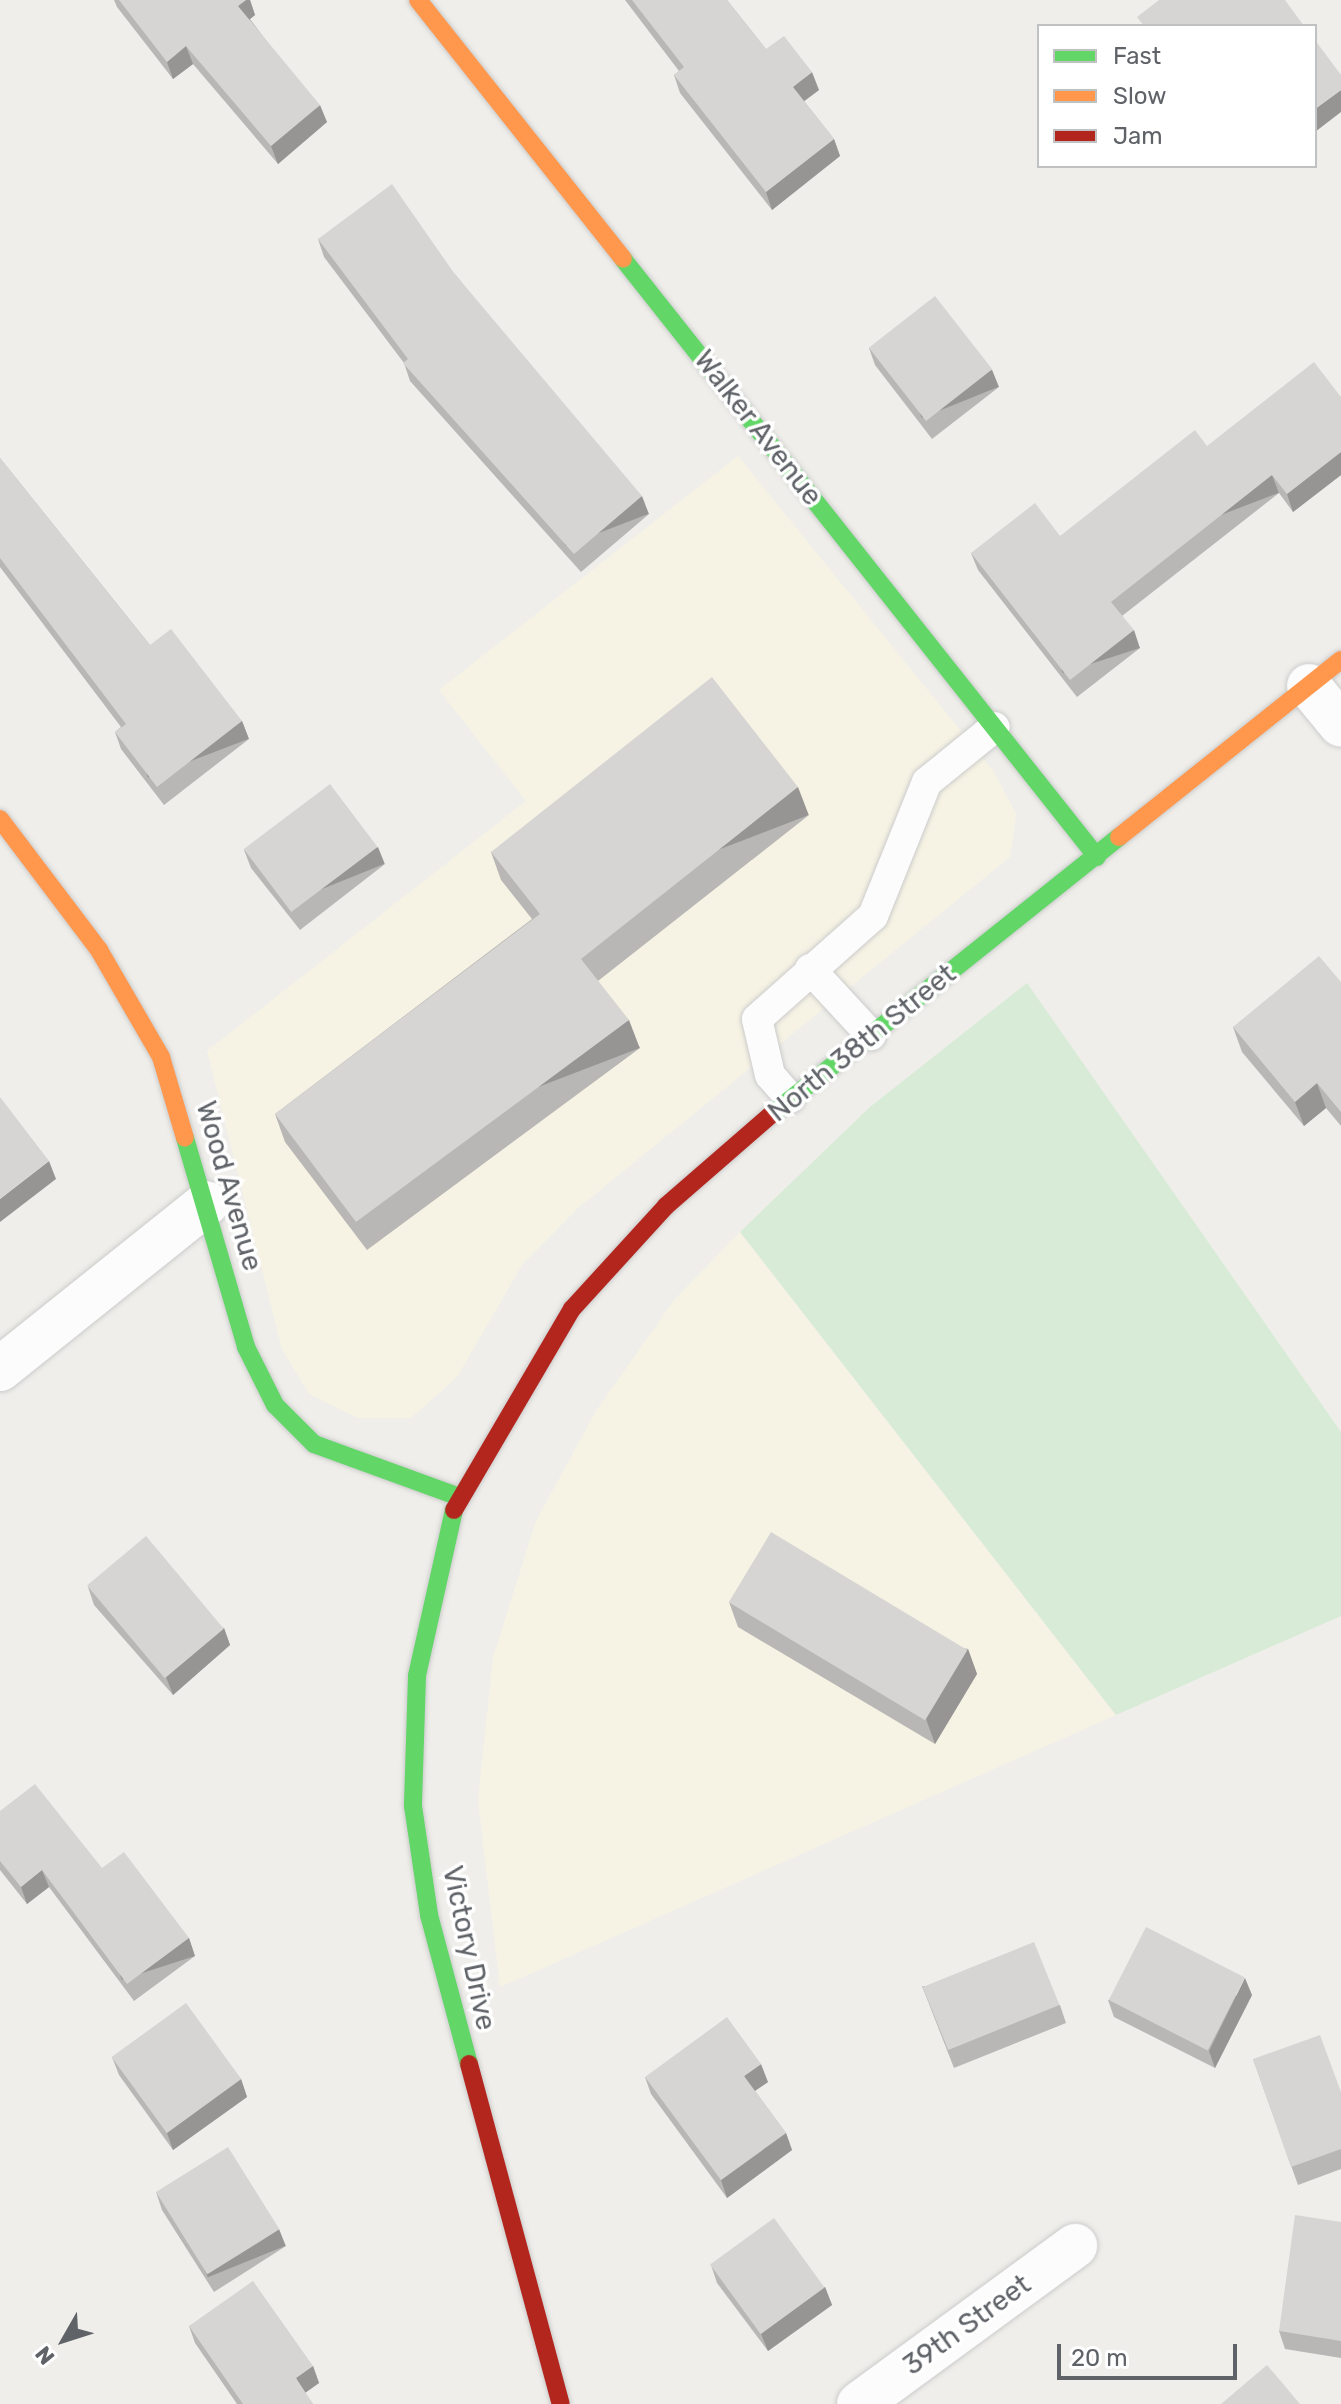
<!DOCTYPE html>
<style>
body{margin:0}
#map{position:relative;width:1341px;height:2404px;overflow:hidden;background:#efeeea;font-family:Rubik,sans-serif}
div>[style]{position:absolute}
.commercial>*{inset:0;background:#f7f3e4}
.green>*{inset:0;background:#d8ebd6}
.roads{filter:drop-shadow(0 0 2px #cbcccc) drop-shadow(0 0 2px #cbcccc)}
.lane>*{height:30px;margin:-15px;padding:0 15px;transform-origin:15px;border-radius:15px;background:#fdfcfc}
.street>*{height:44px;margin:-22px;padding:0 22px;transform-origin:22px;border-radius:22px;background:#fdfcfc}
.fast>*{height:18px;margin:-9px;padding:0 9px;transform-origin:9px;border-radius:9px;background:#63d668}
.slow>*{height:18px;margin:-9px;padding:0 9px;transform-origin:9px;border-radius:9px;background:#ff974d}
.jam>*{height:18px;margin:-9px;padding:0 9px;transform-origin:9px;border-radius:9px;background:#b3261e}
.wall>*{inset:0;background:#b8b7b5}
.shaded-wall>*{inset:0;background:#969594;transform-origin:0 0}
.building>*{inset:0;background:#d6d5d3;transform-origin:0 0}
span{translate:-50% -50%;white-space:nowrap;text-align:center;line-height:1.15;-webkit-text-stroke:7px #fff;paint-order:stroke}
.street-label{font-size:28px;color:#5f6368}
.legend{position:absolute;left:1037px;top:24px;width:280px;height:144px;box-sizing:border-box;background:#fff;border:2px solid #bfc1c3;margin:0;padding:10px 14px;list-style:none;font-size:24px;color:#5f6368}
.legend li{display:flex;align-items:center;gap:16px;height:40px}
.legend b{width:40px;border:2px solid #bfc1c3}
.north{position:absolute;left:24px;top:2300px;width:80px;height:80px;-webkit-text-stroke:6px #fff;paint-order:stroke;rotate:231deg;font-size:22px;font-weight:700;line-height:32px;text-align:center;color:#5f6368}
.north::after{content:'';display:block;margin:auto;width:28px;height:36px;background:#5f6368;clip-path:polygon(50% 0,100% 100%,50% 72%,0 100%)}
.scale{position:absolute;left:1057px;top:2344px;width:180px;height:36px;box-sizing:border-box;border:4px solid #5f6368;border-top:0;padding-left:10px;font-size:24px;line-height:28px;white-space:nowrap;color:#5f6368;-webkit-text-stroke:6px #fff;paint-order:stroke}
</style>
<div id="map">
<div class="commercial">
<div style="clip-path:polygon(738px 456px,994px 772px,1016px 814px,1010px 857px,578px 1208px,522px 1265px,457px 1377px,411px 1418px,358px 1418px,309px 1394px,282px 1349px,207px 1051px,526px 801px,439px 690px)"></div>
<div style="clip-path:polygon(740px 1232px,1116px 1715px,500px 1987px,478px 1800px,493px 1658px,536px 1521px,596px 1411px,675px 1299px)"></div>
</div>
<div class="green">
<div style="clip-path:polygon(1027px 983px,1341px 1432px,1341px 1616px,1116px 1715px,740px 1232px,870px 1107px)"></div>
</div>
<div class="roads">
<div class="lane">
<div style="left:810px;top:969px;width:90px;rotate:47.3deg"></div>
<div style="left:790px;top:1098px;width:30px;rotate:-131deg"></div>
<div style="left:770px;top:1075px;width:57px;rotate:-103.1deg"></div>
<div style="left:757px;top:1019px;width:155px;rotate:-41.6deg"></div>
<div style="left:873px;top:916px;width:144px;rotate:-68.1deg"></div>
<div style="left:927px;top:782px;width:87px;rotate:-39deg"></div>
</div>
<div class="street">
<div style="left:1309px;top:686px;width:50px;rotate:50.6deg"></div>
<div style="left:0;top:1369px;width:265px;rotate:-38.7deg"></div>
<div style="left:859px;top:2404px;width:268px;rotate:-36.2deg"></div>
</div>
<div class="fast">
<div style="left:623px;top:259px;width:763px;rotate:51.6deg"></div>
<div style="left:772px;top:1114px;width:444px;rotate:-38.6deg"></div>
<div style="left:185px;top:1138px;width:218px;rotate:73.7deg"></div>
<div style="left:246px;top:1347px;width:65px;rotate:63.4deg"></div>
<div style="left:275px;top:1405px;width:55px;rotate:45deg"></div>
<div style="left:314px;top:1444px;width:152px;rotate:20deg"></div>
<div style="left:454px;top:1510px;width:170px;rotate:102.6deg"></div>
<div style="left:417px;top:1676px;width:130px;rotate:91.8deg"></div>
<div style="left:413px;top:1806px;width:110px;rotate:81.6deg"></div>
<div style="left:429px;top:1915px;width:154px;rotate:75deg"></div>
</div>
<div class="slow">
<div style="left:418px;top:0;width:330px;rotate:51.6deg"></div>
<div style="left:0;top:819px;width:164px;rotate:52.9deg"></div>
<div style="left:99px;top:950px;width:124px;rotate:59.9deg"></div>
<div style="left:161px;top:1057px;width:84px;rotate:73.5deg"></div>
<div style="left:1119px;top:837px;width:284px;rotate:-38.6deg"></div>
</div>
<div class="jam">
<div style="left:454px;top:1510px;width:233px;rotate:-59.6deg"></div>
<div style="left:572px;top:1309px;width:139px;rotate:-47.6deg"></div>
<div style="left:666px;top:1206px;width:140px;rotate:-41deg"></div>
<div style="left:469px;top:2064px;width:352px;rotate:74.9deg"></div>
</div>
</div>
<div class="wall">
<div style="clip-path:polygon(114px 0,250px 0,255px 15px,250px 19px,327px 122px,278px 164px,193px 64px,173px 79px,117px 7px)"></div>
<div style="clip-path:polygon(625px 0,727px 0,766px 49px,819px 90px,804px 101px,834px 139px,840px 156px,772px 210px,680px 93px,674px 75px,679px 71px)"></div>
<div style="clip-path:polygon(318px 239px,454px 273px,649px 514px,581px 572px,410px 381px,404px 363px,324px 257px)"></div>
<div style="clip-path:polygon(869px 348px,992px 370px,999px 387px,932px 439px,875px 365px)"></div>
<div style="clip-path:polygon(1341px 397px,1341px 475px,1293px 512px,1279px 493px,1122px 616px,1140px 648px,1077px 697px,978px 570px,971px 553px,1060px 536px)"></div>
<div style="clip-path:polygon(0 458px,150px 645px,242px 721px,249px 739px,164px 805px,121px 749px,115px 732px,121px 727px,0 567px)"></div>
<div style="clip-path:polygon(809px 815px,598px 981px,640px 1048px,367px 1250px,285px 1142px,275px 1114px,532px 919px,501px 880px,491px 852px)"></div>
<div style="clip-path:polygon(244px 850px,385px 864px,300px 930px,251px 868px)"></div>
<div style="clip-path:polygon(1341px 982px,1341px 1126px,1326px 1108px,1304px 1126px,1242px 1052px,1233px 1027px)"></div>
<div style="clip-path:polygon(88px 1587px,224px 1628px,230px 1645px,173px 1695px,94px 1605px)"></div>
<div style="clip-path:polygon(729px 1602px,968px 1649px,977px 1674px,935px 1744px,738px 1627px)"></div>
<div style="clip-path:polygon(0 1811px,102px 1868px,189px 1938px,195px 1956px,134px 2001px,49px 1887px,27px 1904px,0 1870px)"></div>
<div style="clip-path:polygon(922px 1986px,1060px 2005px,1066px 2023px,954px 2068px)"></div>
<div style="clip-path:polygon(1252px 1995px,1215px 2068px,1114px 2017px,1108px 2000px)"></div>
<div style="clip-path:polygon(112px 2057px,241px 2079px,247px 2097px,173px 2150px,119px 2075px)"></div>
<div style="clip-path:polygon(1253px 2059px,1341px 2092px,1341px 2169px,1298px 2185px)"></div>
<div style="clip-path:polygon(645px 2077px,768px 2082px,755px 2091px,786px 2133px,792px 2150px,727px 2198px,651px 2094px)"></div>
<div style="clip-path:polygon(156px 2192px,286px 2246px,214px 2292px,162px 2210px)"></div>
<div style="clip-path:polygon(1341px 2222px,1341px 2358px,1285px 2349px,1279px 2331px)"></div>
<div style="clip-path:polygon(711px 2265px,825px 2287px,832px 2305px,768px 2351px,717px 2283px)"></div>
<div style="clip-path:polygon(189px 2326px,313px 2366px,319px 2383px,305px 2393px,313px 2404px,237px 2404px,195px 2343px)"></div>
</div>
<div class="shaded-wall">
<div style="clip-path:polygon(246px 0,250px 0,255px 15px,245px 23px,238px 6px)"></div>
<div style="clip-path:polygon(186px 46px,193px 64px,173px 79px,167px 62px)"></div>
<div style="clip-path:polygon(812px 72px,819px 90px,799px 105px,793px 87px)"></div>
<div style="clip-path:polygon(1341px 90px,1341px 112px,1315px 132px,1315px 109px)"></div>
<div style="clip-path:polygon(320px 105px,327px 122px,278px 164px,271px 146px)"></div>
<div style="clip-path:polygon(834px 139px,840px 156px,772px 210px,766px 192px)"></div>
<div style="left:992px;top:370px;width:18px;height:83px;rotate:68deg"></div>
<div style="clip-path:polygon(1341px 452px,1341px 475px,1293px 512px,1287px 494px)"></div>
<div style="left:1272px;top:475px;width:19px;height:205px;rotate:69deg"></div>
<div style="left:642px;top:496px;width:19px;height:89px;rotate:69deg"></div>
<div style="left:1134px;top:630px;width:19px;height:81px;rotate:72deg"></div>
<div style="left:242px;top:721px;width:19px;height:108px;rotate:69deg"></div>
<div style="left:798px;top:787px;width:30px;height:277px;rotate:69deg"></div>
<div style="left:378px;top:847px;width:18px;height:107px;rotate:68deg"></div>
<div style="left:629px;top:1020px;width:30px;height:340px;rotate:69deg"></div>
<div style="clip-path:polygon(1317px 1083px,1326px 1108px,1304px 1126px,1295px 1102px)"></div>
<div style="clip-path:polygon(49px 1161px,56px 1179px,0 1222px,0 1199px)"></div>
<div style="clip-path:polygon(224px 1628px,230px 1645px,173px 1695px,166px 1677px)"></div>
<div style="clip-path:polygon(968px 1649px,977px 1674px,935px 1744px,926px 1719px)"></div>
<div style="clip-path:polygon(42px 1870px,49px 1887px,27px 1904px,21px 1887px)"></div>
<div style="left:189px;top:1938px;width:19px;height:77px;rotate:72deg"></div>
<div style="clip-path:polygon(1245px 1978px,1252px 1995px,1215px 2068px,1209px 2051px)"></div>
<div style="clip-path:polygon(761px 2064px,768px 2082px,750px 2094px,744px 2076px)"></div>
<div style="clip-path:polygon(241px 2079px,247px 2097px,173px 2150px,167px 2133px)"></div>
<div style="clip-path:polygon(786px 2133px,792px 2150px,727px 2198px,721px 2180px)"></div>
<div style="left:279px;top:2229px;width:18px;height:84px;rotate:68deg"></div>
<div style="clip-path:polygon(825px 2287px,832px 2305px,768px 2351px,761px 2334px)"></div>
<div style="clip-path:polygon(313px 2366px,319px 2383px,302px 2395px,296px 2378px)"></div>
</div>
<div class="building">
<div style="clip-path:polygon(119px 0,246px 0,238px 6px,320px 105px,271px 146px,186px 46px,167px 62px)"></div>
<div style="clip-path:polygon(632px 0,727px 0,766px 49px,784px 36px,812px 72px,793px 87px,834px 139px,766px 192px,674px 75px,684px 67px)"></div>
<div style="clip-path:polygon(1159px 0,1285px 0,1304px 26px,1144px 26px,1137px 17px)"></div>
<div style="clip-path:polygon(1315px 40px,1341px 75px,1341px 90px,1315px 109px)"></div>
<div style="clip-path:polygon(392px 184px,454px 273px,642px 496px,574px 554px,403px 363px,408px 359px,318px 239px)"></div>
<div style="left:935px;top:296px;width:93px;height:84px;rotate:52deg"></div>
<div style="clip-path:polygon(1314px 362px,1341px 397px,1341px 452px,1287px 494px,1272px 475px,1111px 602px,1134px 630px,1070px 680px,971px 553px,1035px 503px,1060px 536px,1195px 430px,1207px 446px)"></div>
<div style="clip-path:polygon(0 458px,150px 645px,171px 629px,242px 721px,157px 787px,115px 732px,126px 724px,0 558px)"></div>
<div style="clip-path:polygon(712px 677px,798px 787px,581px 959px,629px 1020px,356px 1222px,275px 1114px,540px 914px,491px 852px)"></div>
<div style="left:330px;top:784px;width:79px;height:108px;rotate:53deg"></div>
<div style="clip-path:polygon(1319px 956px,1341px 982px,1341px 1112px,1317px 1083px,1295px 1102px,1233px 1027px)"></div>
<div style="clip-path:polygon(0 1097px,49px 1161px,0 1199px)"></div>
<div style="left:771px;top:1532px;width:229px;height:82px;rotate:31deg"></div>
<div style="left:146px;top:1536px;width:121px;height:77px;rotate:50deg"></div>
<div style="clip-path:polygon(35px 1784px,102px 1868px,124px 1852px,189px 1938px,127px 1984px,42px 1870px,21px 1887px,0 1861px,0 1811px)"></div>
<div style="left:1146px;top:1927px;width:111px;height:82px;rotate:27deg"></div>
<div style="left:1034px;top:1942px;width:68px;height:120px;rotate:68deg"></div>
<div style="left:186px;top:2003px;width:94px;height:92px;rotate:54deg"></div>
<div style="clip-path:polygon(727px 2017px,761px 2064px,744px 2076px,786px 2133px,721px 2180px,645px 2077px)"></div>
<div style="clip-path:polygon(1320px 2035px,1341px 2092px,1341px 2149px,1291px 2167px,1253px 2059px)"></div>
<div style="left:228px;top:2147px;width:97px;height:85px;rotate:58deg"></div>
<div style="clip-path:polygon(1295px 2215px,1341px 2222px,1341px 2341px,1279px 2331px)"></div>
<div style="left:774px;top:2218px;width:86px;height:79px;rotate:54deg"></div>
<div style="clip-path:polygon(253px 2281px,313px 2366px,296px 2378px,313px 2404px,243px 2404px,189px 2326px)"></div>
<div style="clip-path:polygon(1267px 2365px,1300px 2404px,1221px 2404px)"></div>
</div>
<div class="street-label">
<span style="left:758px;top:428px;rotate:52deg">Walker Avenue</span>
<span style="left:862px;top:1043px;rotate:-39deg">North 38th Street</span>
<span style="left:229px;top:1186px;rotate:74deg">Wood Avenue</span>
<span style="left:469px;top:1948px;rotate:78deg">Victory Drive</span>
<span style="left:967px;top:2325px;rotate:-36deg">39th Street</span>
</div>
<ul class="legend">
<li><b style="height:10px;background:#63d668"></b>Fast</li>
<li><b style="height:10px;background:#ff974d"></b>Slow</li>
<li><b style="height:10px;background:#b3261e"></b>Jam</li>
</ul>
<div class="north">N</div>
<div class="scale">20 m</div>
</div>
